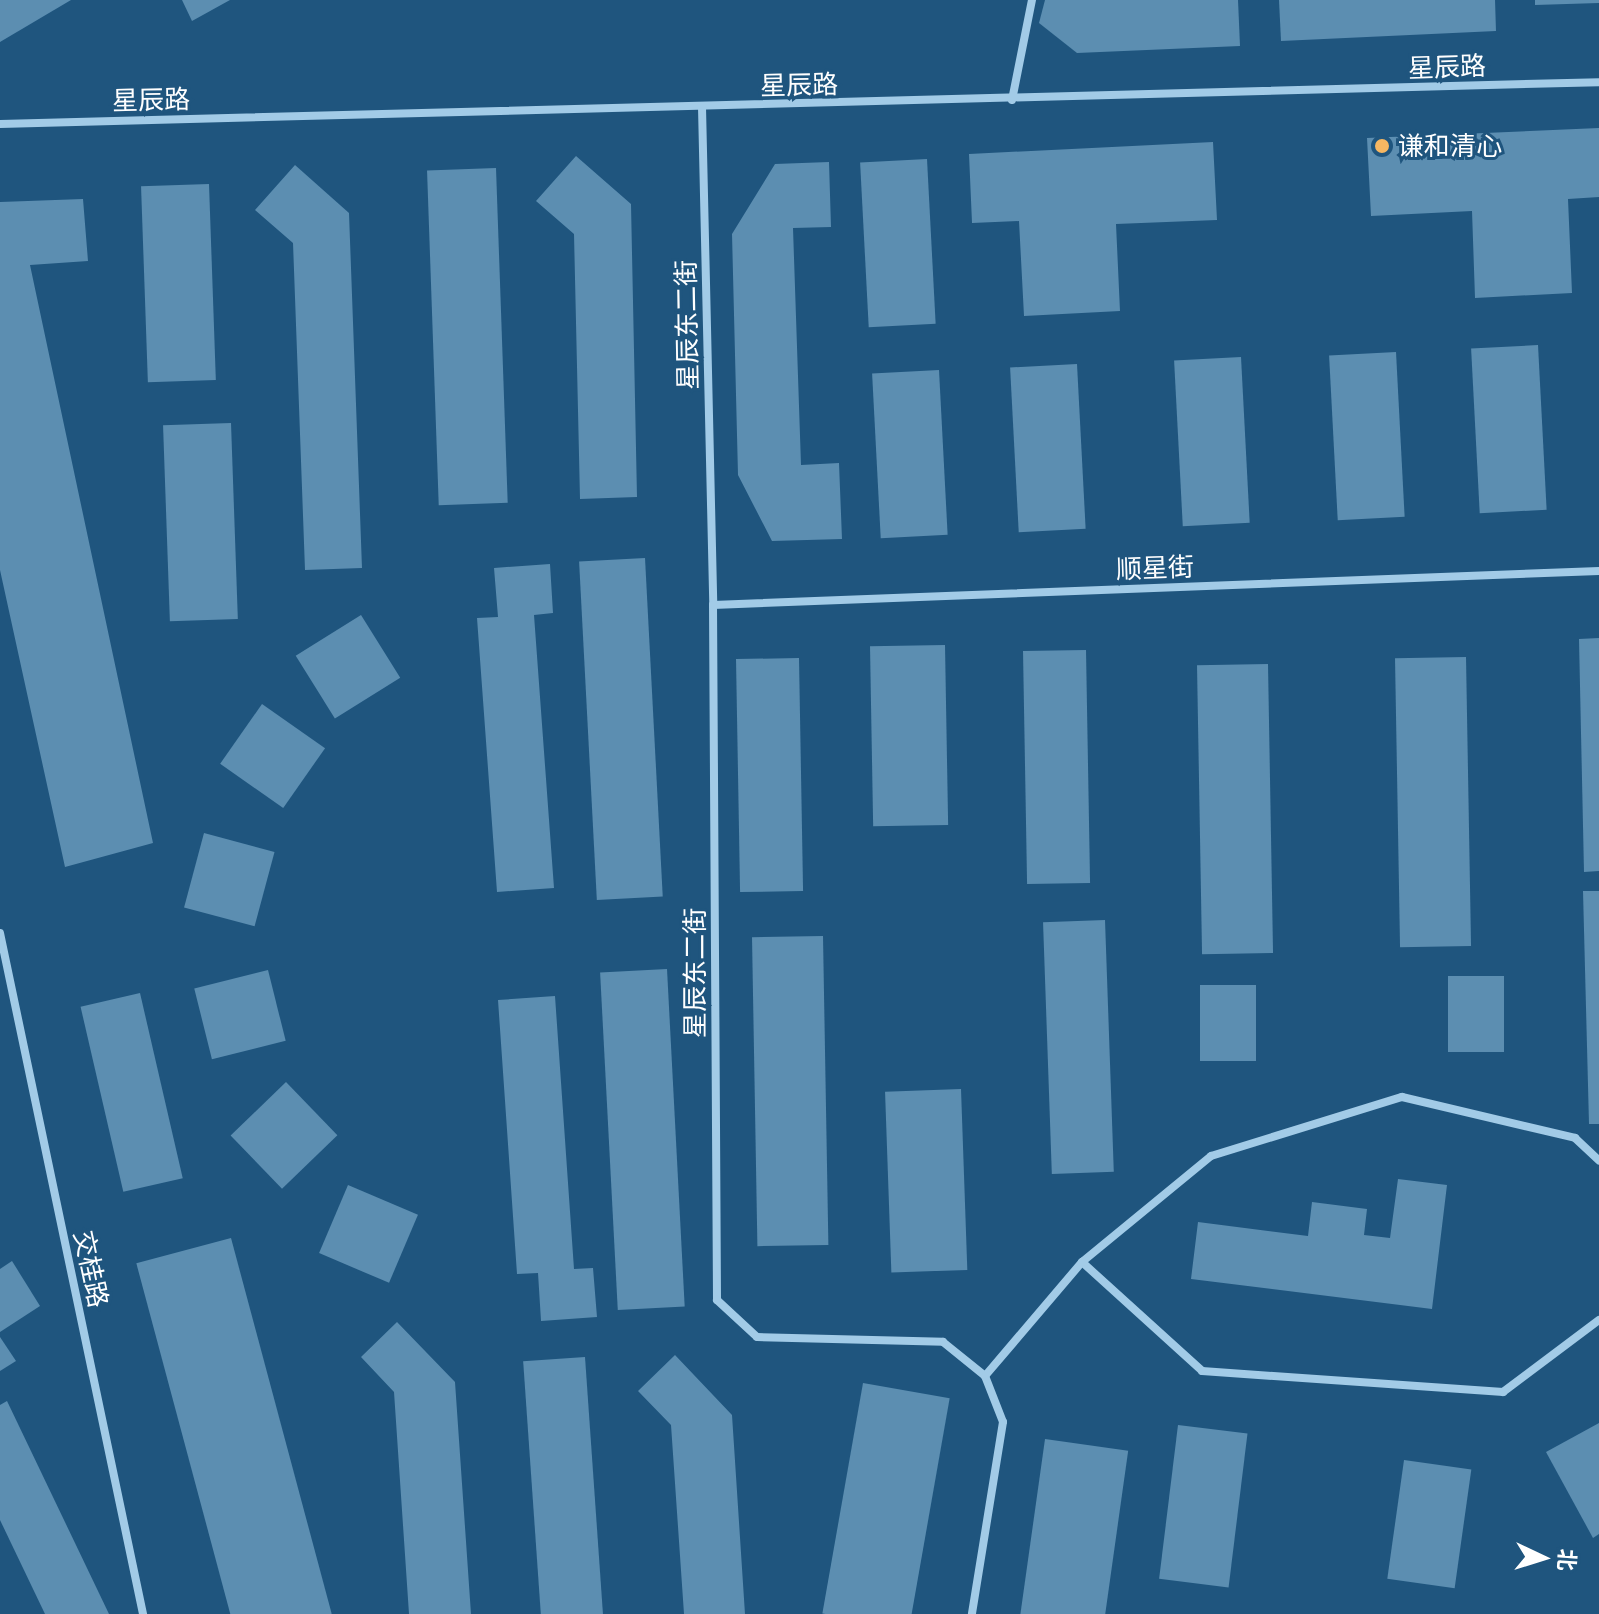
<!DOCTYPE html>
<meta charset="utf-8">
<style>
body{margin:0}
#map{position:relative;width:1599px;height:1614px;overflow:hidden;background:#1f557e;font-family:"Public Sans","Noto Sans SC",sans-serif}
div>[style]{position:absolute}
.building>*{inset:0;background:#5c8eb1;transform-origin:0 0}
.street>*{height:8px;margin:-4px;padding:0 4px;transform-origin:4px;border-radius:4px;background:#a2cbe7}
.dots>*{width:22px;height:22px;translate:-50% -50%;box-sizing:border-box;border:4px solid #1f557e;border-radius:50%}
span{translate:-50% -50%;white-space:nowrap;text-align:center;line-height:1.15;-webkit-text-stroke:6px #1f557e;paint-order:stroke}
.street-label{font-size:26px;color:#fff}
.poi-label{font-size:26px;color:#fff}
.left{translate:0 -50%;text-align:left}
.north{position:absolute;left:1503px;top:1518px;width:80px;height:80px;-webkit-text-stroke:6px #1f557e;paint-order:stroke;rotate:94deg;font-size:22px;font-weight:700;line-height:32px;text-align:center;color:#fff}
.north::after{content:'';display:block;margin:auto;width:28px;height:36px;background:#fff;clip-path:polygon(50% 0,100% 100%,50% 72%,0 100%)}
</style>
<div id="map">
<div class="building">
<div style="clip-path:polygon(0 0,71px 0,0 42px)"></div>
<div style="clip-path:polygon(182px 0,230px 0,192px 21px)"></div>
<div style="clip-path:polygon(1045px 0,1238px 0,1240px 46px,1077px 53px,1039px 23px)"></div>
<div style="clip-path:polygon(1279px 0,1495px 0,1496px 31px,1281px 41px)"></div>
<div style="clip-path:polygon(1535px 0,1599px 0,1599px 3px,1535px 5px)"></div>
<div style="clip-path:polygon(1599px 128px,1599px 197px,1568px 199px,1572px 293px,1475px 298px,1472px 211px,1371px 216px,1367px 138px)"></div>
<div style="clip-path:polygon(1213px 142px,1217px 220px,1116px 224px,1120px 311px,1024px 316px,1019px 221px,972px 223px,969px 154px)"></div>
<div style="clip-path:polygon(576px 156px,631px 204px,637px 497px,580px 499px,574px 234px,536px 201px)"></div>
<div style="left:927px;top:159px;width:165px;height:67px;rotate:87deg"></div>
<div style="clip-path:polygon(829px 162px,831px 227px,793px 228px,801px 465px,839px 463px,842px 539px,772px 541px,738px 475px,732px 234px,775px 164px)"></div>
<div style="clip-path:polygon(295px 165px,349px 213px,362px 568px,305px 570px,293px 243px,255px 210px)"></div>
<div style="left:496px;top:168px;width:335px;height:69px;rotate:88deg"></div>
<div style="left:209px;top:184px;width:196px;height:68px;rotate:88deg"></div>
<div style="clip-path:polygon(83px 199px,88px 261px,30px 265px,153px 843px,65px 867px,0 570px,0 202px)"></div>
<div style="left:1538px;top:345px;width:165px;height:67px;rotate:87deg"></div>
<div style="left:1396px;top:352px;width:165px;height:67px;rotate:87deg"></div>
<div style="left:1241px;top:357px;width:166px;height:67px;rotate:87deg"></div>
<div style="left:1077px;top:364px;width:165px;height:67px;rotate:87deg"></div>
<div style="left:939px;top:370px;width:165px;height:67px;rotate:87deg"></div>
<div style="left:231px;top:423px;width:196px;height:68px;rotate:88deg"></div>
<div style="left:645px;top:558px;width:339px;height:66px;rotate:87deg"></div>
<div style="clip-path:polygon(550px 564px,553px 613px,534px 615px,554px 888px,497px 892px,477px 618px,498px 617px,494px 568px)"></div>
<div style="left:361px;top:615px;width:74px;height:77px;rotate:58deg"></div>
<div style="clip-path:polygon(1599px 638px,1599px 871px,1584px 872px,1579px 639px)"></div>
<div style="left:945px;top:645px;width:180px;height:75px;rotate:89deg"></div>
<div style="left:1086px;top:650px;width:233px;height:63px;rotate:89deg"></div>
<div style="left:1466px;top:657px;width:289px;height:71px;rotate:89deg"></div>
<div style="left:799px;top:658px;width:233px;height:63px;rotate:89deg"></div>
<div style="left:1268px;top:664px;width:289px;height:71px;rotate:89deg"></div>
<div style="left:262px;top:704px;width:77px;height:73px;rotate:35deg"></div>
<div style="left:204px;top:833px;width:73px;height:77px;rotate:15deg"></div>
<div style="clip-path:polygon(1583px 891px,1599px 891px,1599px 1124px,1589px 1124px)"></div>
<div style="left:1105px;top:920px;width:252px;height:62px;rotate:88deg"></div>
<div style="left:823px;top:936px;width:309px;height:71px;rotate:89deg"></div>
<div style="left:667px;top:969px;width:338px;height:67px;rotate:87deg"></div>
<div style="left:268px;top:970px;width:73px;height:76px;rotate:76deg"></div>
<div style="left:1448px;top:976px;width:56px;height:76px"></div>
<div style="left:1200px;top:985px;width:56px;height:76px"></div>
<div style="left:140px;top:993px;width:190px;height:61px;rotate:77deg"></div>
<div style="clip-path:polygon(555px 996px,574px 1269px,593px 1268px,597px 1317px,541px 1321px,538px 1273px,517px 1274px,498px 1000px)"></div>
<div style="left:286px;top:1082px;width:74px;height:77px;rotate:46deg"></div>
<div style="left:961px;top:1089px;width:181px;height:76px;rotate:88deg"></div>
<div style="clip-path:polygon(1398px 1179px,1447px 1185px,1432px 1309px,1191px 1279px,1198px 1222px,1308px 1236px,1312px 1202px,1367px 1209px,1364px 1235px,1390px 1238px)"></div>
<div style="left:348px;top:1185px;width:76px;height:74px;rotate:23deg"></div>
<div style="left:231px;top:1238px;width:389px;height:98px;rotate:75deg"></div>
<div style="clip-path:polygon(12px 1261px,40px 1306px,0 1332px,0 1269px)"></div>
<div style="clip-path:polygon(397px 1322px,455px 1382px,471px 1614px,409px 1614px,394px 1392px,361px 1357px)"></div>
<div style="clip-path:polygon(0 1337px,16px 1361px,0 1371px)"></div>
<div style="clip-path:polygon(675px 1355px,732px 1415px,745px 1614px,684px 1614px,671px 1425px,638px 1391px)"></div>
<div style="left:585px;top:1357px;width:258px;height:62px;rotate:86deg"></div>
<div style="left:863px;top:1383px;width:88px;height:234px;rotate:10deg"></div>
<div style="clip-path:polygon(7px 1401px,109px 1614px,45px 1614px,0 1520px,0 1405px)"></div>
<div style="clip-path:polygon(1599px 1423px,1599px 1534px,1593px 1538px,1546px 1452px)"></div>
<div style="left:1178px;top:1425px;width:70px;height:155px;rotate:7deg"></div>
<div style="left:1045px;top:1439px;width:84px;height:177px;rotate:8deg"></div>
<div style="left:1404px;top:1460px;width:68px;height:120px;rotate:8deg"></div>
</div>
<div class="street">
<div style="left:1012px;top:100px;width:102px;rotate:-78.7deg"></div>
<div style="left:702px;top:107px;width:498px;rotate:88.7deg"></div>
<div style="left:713px;top:605px;width:695px;rotate:89.67deg"></div>
<div style="left:717px;top:1300px;width:54px;rotate:42.8deg"></div>
<div style="left:757px;top:1337px;width:186px;rotate:1.5deg"></div>
<div style="left:943px;top:1342px;width:54px;rotate:39deg"></div>
<div style="left:985px;top:1376px;width:49px;rotate:68.6deg"></div>
<div style="left:1003px;top:1422px;width:194px;rotate:99.2deg"></div>
<div style="left:0;top:124px;width:1600px;rotate:-1.5deg"></div>
<div style="left:713px;top:605px;width:887px;rotate:-2.2deg"></div>
<div style="left:0;top:933px;width:696px;rotate:78.14deg"></div>
<div style="left:1082px;top:1262px;width:162px;rotate:42.2deg"></div>
<div style="left:1202px;top:1371px;width:302px;rotate:4deg"></div>
<div style="left:1503px;top:1392px;width:120px;rotate:-36.9deg"></div>
<div style="left:985px;top:1376px;width:150px;rotate:-49.6deg"></div>
<div style="left:1082px;top:1262px;width:167px;rotate:-39.4deg"></div>
<div style="left:1211px;top:1156px;width:200px;rotate:-17.2deg"></div>
<div style="left:1402px;top:1097px;width:178px;rotate:13.3deg"></div>
<div style="left:1575px;top:1138px;width:33px;rotate:43deg"></div>
</div>
<div class="dots">
<div style="left:1382px;top:146px;background:#f6b762"></div>
</div>
<div class="street-label">
<span style="left:1447px;top:67px;rotate:-2deg">星辰路</span>
<span style="left:799px;top:85px;rotate:-1deg">星辰路</span>
<span style="left:151px;top:100px;rotate:-1deg">星辰路</span>
<span style="left:687px;top:325px;rotate:-91deg">星辰东二街</span>
<span style="left:1155px;top:568px;rotate:-2deg">顺星街</span>
<span style="left:695px;top:973px;rotate:-90deg">星辰东二街</span>
<span style="left:91px;top:1269px;rotate:78deg">交桂路</span>
</div>
<div class="poi-label">
<span class="left" style="left:1398px;top:146px">谦和清心</span>
</div>
<div class="north">北</div>
</div>
